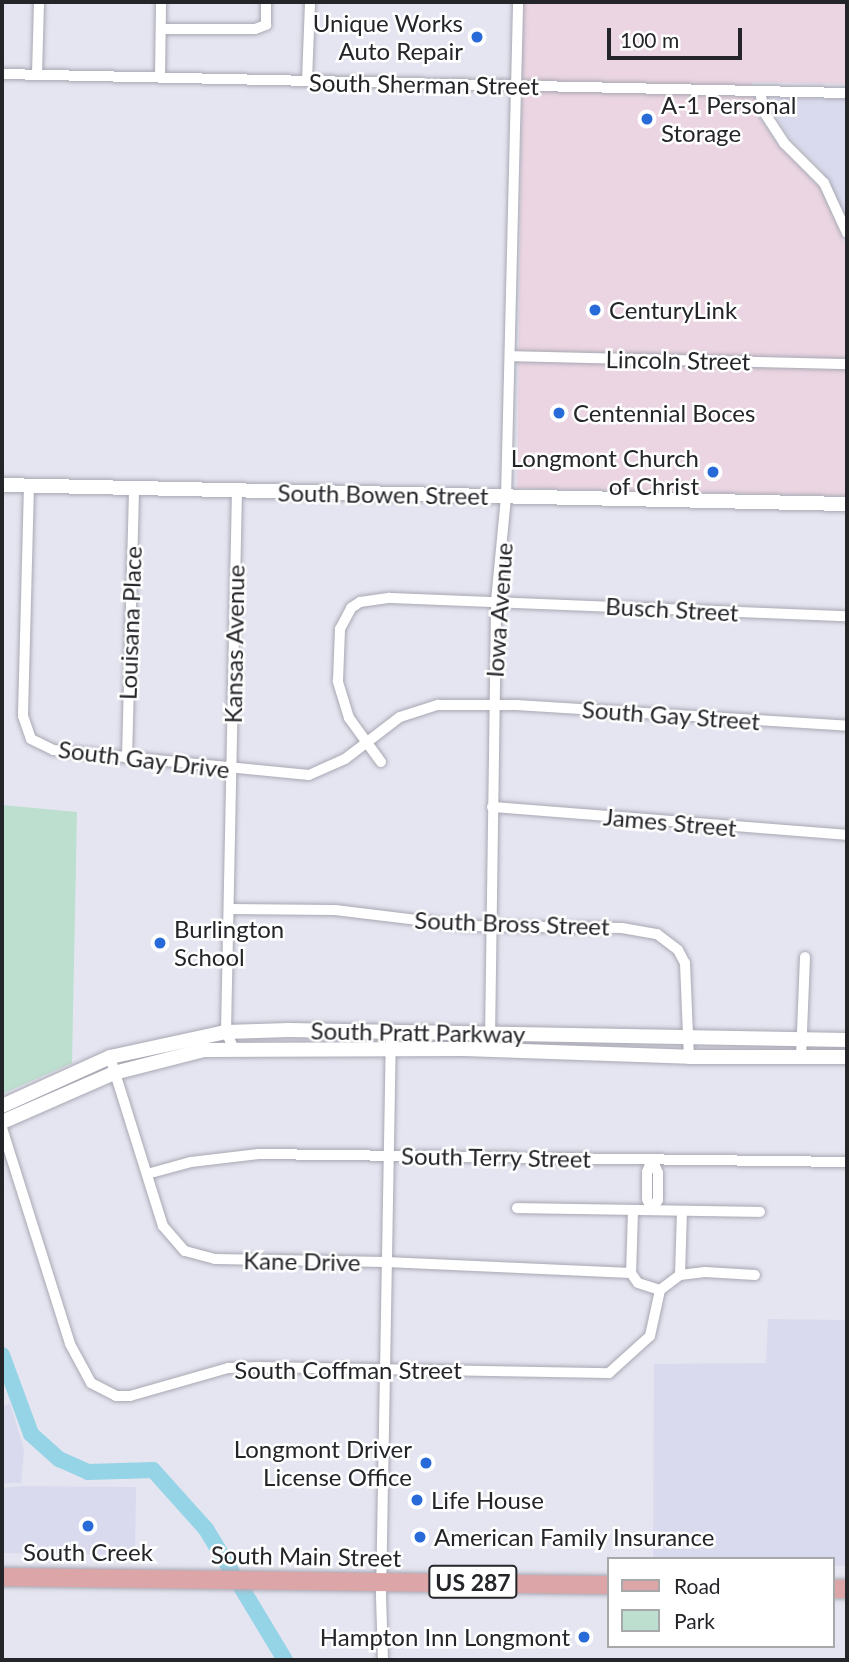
<!DOCTYPE html>
<style>
body{margin:0}
#map{position:relative;width:849px;height:1662px;overflow:hidden;background:#e4e5f0;font-family:Lato,sans-serif}
div>[style]{position:absolute}
.built>*{inset:0;background:#d9daed}
.industrial>*{inset:0;background:#ebd5e2}
.green>*{inset:0;background:#bddfcf}
.river>*{height:16px;margin:-8px;padding:0 8px;transform-origin:8px;border-radius:8px;background:#95d3e6}
.roads{filter:drop-shadow(0 0 2px #a8a8b3) drop-shadow(0 0 2px #a8a8b3)}
.minor>*{height:10px;margin:-5px;padding:0 5px;transform-origin:5px;border-radius:5px;background:#fff}
.tertiary>*{height:14px;margin:-7px;padding:0 7px;transform-origin:7px;border-radius:7px;background:#fff}
.primary>*{height:18px;margin:-9px;padding:0 9px;transform-origin:9px;border-radius:9px;background:#dca6a8}
.dots>*{width:19px;height:19px;translate:-50% -50%;box-sizing:border-box;border:4px solid #fff;border-radius:50%}
span{translate:-50% -50%;white-space:nowrap;text-align:center;line-height:1.15;-webkit-text-stroke:5px #fff;paint-order:stroke}
.shield-label span{padding:2px 5px;background:#fff;border:2px solid;border-radius:5px;-webkit-text-stroke-width:0}
.shield-label{font-size:23px;color:#242529;font-weight:700}
.poi-label{font-size:24px;color:#242529}
.right{translate:-100% -50%;text-align:right}
.left{translate:0 -50%;text-align:left}
.street-label{font-size:24px;color:#242529}
.frame{position:absolute;inset:0;border:4px solid #242529;pointer-events:none}
.legend{position:absolute;left:607px;top:1557px;width:228px;height:91px;box-sizing:border-box;background:#fff;border:2px solid #a7a8a9;margin:0;padding:9px 12px;list-style:none;font-size:21px;color:#242529}
.legend li{display:flex;align-items:center;gap:14px;height:35px}
.legend b{width:35px;border:2px solid #a7a8a9}
.scale{position:absolute;left:607px;top:28px;width:135px;height:32px;box-sizing:border-box;border:4px solid #242529;border-top:0;padding-left:9px;font-size:21px;line-height:24px;white-space:nowrap;color:#242529;-webkit-text-stroke:5px #fff;paint-order:stroke}
</style>
<div id="map">
<div class="built">
<div style="clip-path:polygon(771px 97px,847px 99px,847px 221px,821px 169px,790px 138px,773px 111px)"></div>
<div style="clip-path:polygon(768px 1319px,847px 1320px,847px 1566px,833px 1566px,833px 1559px,653px 1559px,654px 1364px,766px 1363px)"></div>
<div style="clip-path:polygon(10px 1403px,24px 1450px,21px 1483px,2px 1483px,2px 1407px)"></div>
<div style="clip-path:polygon(22px 1486px,136px 1487px,135px 1555px,2px 1553px,2px 1488px)"></div>
</div>
<div class="industrial">
<div style="clip-path:polygon(523px 2px,847px 2px,847px 84px,751px 82px,758px 115px,778px 145px,821px 189px,847px 248px,847px 496px,517px 488px)"></div>
</div>
<div class="green">
<div style="clip-path:polygon(2px 805px,77px 812px,72px 1063px,2px 1094px)"></div>
</div>
<div class="river">
<div style="left:2px;top:1355px;width:84px;rotate:69.8deg"></div>
<div style="left:31px;top:1434px;width:38px;rotate:42deg"></div>
<div style="left:59px;top:1459px;width:32px;rotate:24deg"></div>
<div style="left:88px;top:1472px;width:65px;rotate:-1.8deg"></div>
<div style="left:153px;top:1470px;width:79px;rotate:48.1deg"></div>
<div style="left:206px;top:1529px;width:153px;rotate:58.9deg"></div>
</div>
<div class="roads">
<div class="minor">
<div style="left:161px;top:29px;width:94px"></div>
<div style="left:255px;top:29px;width:12px;rotate:-20deg"></div>
<div style="left:266px;top:25px;width:23px;rotate:-90deg"></div>
<div style="left:2px;top:74px;width:845px;rotate:1.29deg"></div>
<div style="left:37px;top:74px;width:72px;rotate:-88.4deg"></div>
<div style="left:160px;top:77px;width:75px;rotate:-89.2deg"></div>
<div style="left:307px;top:81px;width:79px;rotate:-87.8deg"></div>
<div style="left:760px;top:91px;width:21px;rotate:79deg"></div>
<div style="left:764px;top:112px;width:37px;rotate:57deg"></div>
<div style="left:784px;top:143px;width:57px;rotate:45deg"></div>
<div style="left:824px;top:183px;width:55px;rotate:65.3deg"></div>
<div style="left:510px;top:356px;width:337px;rotate:1.4deg"></div>
<div style="left:29px;top:485px;width:231px;rotate:91.5deg"></div>
<div style="left:23px;top:716px;width:24px;rotate:71deg"></div>
<div style="left:31px;top:739px;width:25px;rotate:26deg"></div>
<div style="left:54px;top:750px;width:256px;rotate:5.6deg"></div>
<div style="left:309px;top:775px;width:39px;rotate:-24deg"></div>
<div style="left:345px;top:759px;width:69px;rotate:-37.4deg"></div>
<div style="left:400px;top:717px;width:40px;rotate:-18deg"></div>
<div style="left:438px;top:705px;width:79px"></div>
<div style="left:517px;top:705px;width:331px;rotate:3.6deg"></div>
<div style="left:127px;top:758px;width:270px;rotate:-88.5deg"></div>
<div style="left:381px;top:762px;width:54px;rotate:-126deg"></div>
<div style="left:349px;top:718px;width:39px;rotate:-107deg"></div>
<div style="left:338px;top:681px;width:52px;rotate:-87.8deg"></div>
<div style="left:340px;top:629px;width:24px;rotate:-62deg"></div>
<div style="left:351px;top:608px;width:11px;rotate:-34deg"></div>
<div style="left:360px;top:602px;width:30px;rotate:-8deg"></div>
<div style="left:390px;top:598px;width:457px;rotate:2.3deg"></div>
<div style="left:492px;top:807px;width:356px;rotate:4.5deg"></div>
<div style="left:230px;top:909px;width:105px;rotate:0.5deg"></div>
<div style="left:335px;top:910px;width:134px;rotate:6.9deg"></div>
<div style="left:468px;top:926px;width:154px;rotate:0.7deg"></div>
<div style="left:622px;top:928px;width:36px;rotate:10deg"></div>
<div style="left:657px;top:934px;width:26px;rotate:37deg"></div>
<div style="left:678px;top:950px;width:15px;rotate:62deg"></div>
<div style="left:685px;top:963px;width:94px;rotate:87.6deg"></div>
<div style="left:490px;top:1040px;width:439px;rotate:-89.2deg"></div>
<div style="left:496px;top:601px;width:104px;rotate:-84.5deg"></div>
<div style="left:506px;top:497px;width:495px;rotate:-88.6deg"></div>
<div style="left:234px;top:1049px;width:19px;rotate:-115deg"></div>
<div style="left:226px;top:1032px;width:541px;rotate:-88.84deg"></div>
<div style="left:110px;top:1057px;width:177px;rotate:72.6deg"></div>
<div style="left:163px;top:1226px;width:33px;rotate:49deg"></div>
<div style="left:185px;top:1251px;width:31px;rotate:15deg"></div>
<div style="left:215px;top:1259px;width:171px;rotate:1deg"></div>
<div style="left:386px;top:1262px;width:245px;rotate:2.6deg"></div>
<div style="left:801px;top:1057px;width:100px;rotate:-87.7deg"></div>
<div style="left:2px;top:1128px;width:226px;rotate:72.5deg"></div>
<div style="left:70px;top:1344px;width:44px;rotate:61.7deg"></div>
<div style="left:91px;top:1383px;width:28px;rotate:27deg"></div>
<div style="left:116px;top:1396px;width:14px"></div>
<div style="left:130px;top:1396px;width:102px;rotate:-15.9deg"></div>
<div style="left:228px;top:1368px;width:30px;rotate:-2deg"></div>
<div style="left:258px;top:1367px;width:351px;rotate:1deg"></div>
<div style="left:609px;top:1373px;width:55px;rotate:-42.1deg"></div>
<div style="left:650px;top:1336px;width:47px;rotate:-77.7deg"></div>
<div style="left:660px;top:1290px;width:25px;rotate:-37deg"></div>
<div style="left:680px;top:1275px;width:63px;rotate:-88.2deg"></div>
<div style="left:652px;top:1159px;width:15px;rotate:67deg"></div>
<div style="left:658px;top:1173px;width:27px;rotate:90deg"></div>
<div style="left:658px;top:1200px;width:11px;rotate:124deg"></div>
<div style="left:652px;top:1209px;width:11px;rotate:-117deg"></div>
<div style="left:647px;top:1199px;width:27px;rotate:-90deg"></div>
<div style="left:647px;top:1172px;width:14px;rotate:-69deg"></div>
<div style="left:147px;top:1174px;width:46px;rotate:-15.3deg"></div>
<div style="left:191px;top:1162px;width:68px;rotate:-6.7deg"></div>
<div style="left:259px;top:1154px;width:588px;rotate:0.78deg"></div>
<div style="left:517px;top:1208px;width:243px;rotate:0.9deg"></div>
<div style="left:633px;top:1211px;width:62px;rotate:91.8deg"></div>
<div style="left:631px;top:1273px;width:12px;rotate:55deg"></div>
<div style="left:638px;top:1283px;width:23px;rotate:18deg"></div>
<div style="left:680px;top:1275px;width:25px;rotate:-7deg"></div>
<div style="left:705px;top:1272px;width:50px;rotate:3.4deg"></div>
<div style="left:383px;top:1660px;width:63px;rotate:-91.8deg"></div>
<div style="left:381px;top:1597px;width:565px;rotate:-88.99deg"></div>
</div>
<div class="tertiary">
<div style="left:2px;top:485px;width:845px;rotate:1.29deg"></div>
<div style="left:2px;top:1106px;width:119px;rotate:-24.4deg"></div>
<div style="left:110px;top:1057px;width:119px;rotate:-12.2deg"></div>
<div style="left:226px;top:1032px;width:63px;rotate:-1.8deg"></div>
<div style="left:289px;top:1030px;width:558px;rotate:1.03deg"></div>
<div style="left:2px;top:1122px;width:122px;rotate:-23.6deg"></div>
<div style="left:114px;top:1073px;width:93px;rotate:-14.3deg"></div>
<div style="left:204px;top:1050px;width:260px;rotate:-0.2deg"></div>
<div style="left:464px;top:1049px;width:225px;rotate:2deg"></div>
<div style="left:689px;top:1057px;width:158px"></div>
</div>
<div class="primary">
<div style="left:2px;top:1577px;width:607px;rotate:0.76deg"></div>
<div style="left:833px;top:1589px;width:14px"></div>
</div>
</div>
<div class="dots">
<div style="left:477px;top:37px;background:#286ad7"></div>
<div style="left:647px;top:119px;background:#286ad7"></div>
<div style="left:595px;top:310px;background:#286ad7"></div>
<div style="left:559px;top:413px;background:#286ad7"></div>
<div style="left:713px;top:472px;background:#286ad7"></div>
<div style="left:160px;top:943px;background:#286ad7"></div>
<div style="left:426px;top:1463px;background:#286ad7"></div>
<div style="left:417px;top:1500px;background:#286ad7"></div>
<div style="left:88px;top:1526px;background:#286ad7"></div>
<div style="left:420px;top:1537px;background:#286ad7"></div>
<div style="left:584px;top:1637px;background:#286ad7"></div>
</div>
<div class="shield-label">
<span style="left:473px;top:1582px">US 287</span>
</div>
<div class="poi-label">
<span class="right" style="left:463px;top:37px">Unique Works<br>Auto Repair</span>
<span class="left" style="left:661px;top:119px">A-1 Personal<br>Storage</span>
<span class="left" style="left:609px;top:310px">CenturyLink</span>
<span class="left" style="left:573px;top:413px">Centennial Boces</span>
<span class="right" style="left:699px;top:472px">Longmont Church<br>of Christ</span>
<span class="left" style="left:174px;top:943px">Burlington<br>School</span>
<span class="right" style="left:412px;top:1463px">Longmont Driver<br>License Office</span>
<span class="left" style="left:431px;top:1500px">Life House</span>
<span class="left" style="left:434px;top:1537px">American Family Insurance</span>
<span style="left:88px;top:1552px">South Creek</span>
<span class="right" style="left:570px;top:1637px">Hampton Inn Longmont</span>
</div>
<div class="street-label">
<span style="left:424px;top:84px;rotate:1deg">South Sherman Street</span>
<span style="left:678px;top:360px;rotate:1deg">Lincoln Street</span>
<span style="left:383px;top:494px;rotate:1deg">South Bowen Street</span>
<span style="left:672px;top:609px;rotate:3deg">Busch Street</span>
<span style="left:499px;top:610px;rotate:-86deg">Iowa Avenue</span>
<span style="left:130px;top:623px;rotate:-88deg">Louisana Place</span>
<span style="left:234px;top:644px;rotate:-89deg">Kansas Avenue</span>
<span style="left:671px;top:715px;rotate:4deg">South Gay Street</span>
<span style="left:144px;top:759px;rotate:7deg">South Gay Drive</span>
<span style="left:670px;top:822px;rotate:5deg">James Street</span>
<span style="left:512px;top:923px;rotate:2deg">South Bross Street</span>
<span style="left:418px;top:1032px;rotate:1deg">South Pratt Parkway</span>
<span style="left:496px;top:1157px;rotate:1deg">South Terry Street</span>
<span style="left:302px;top:1261px;rotate:1deg">Kane Drive</span>
<span style="left:348px;top:1370px">South Coffman Street</span>
<span style="left:306px;top:1556px;rotate:1deg">South Main Street</span>
</div>
<div class="frame"></div>
<ul class="legend">
<li><b style="height:9px;background:#dca6a8"></b>Road</li>
<li><b style="height:19px;background:#bddfcf"></b>Park</li>
</ul>
<div class="scale">100 m</div>
</div>
